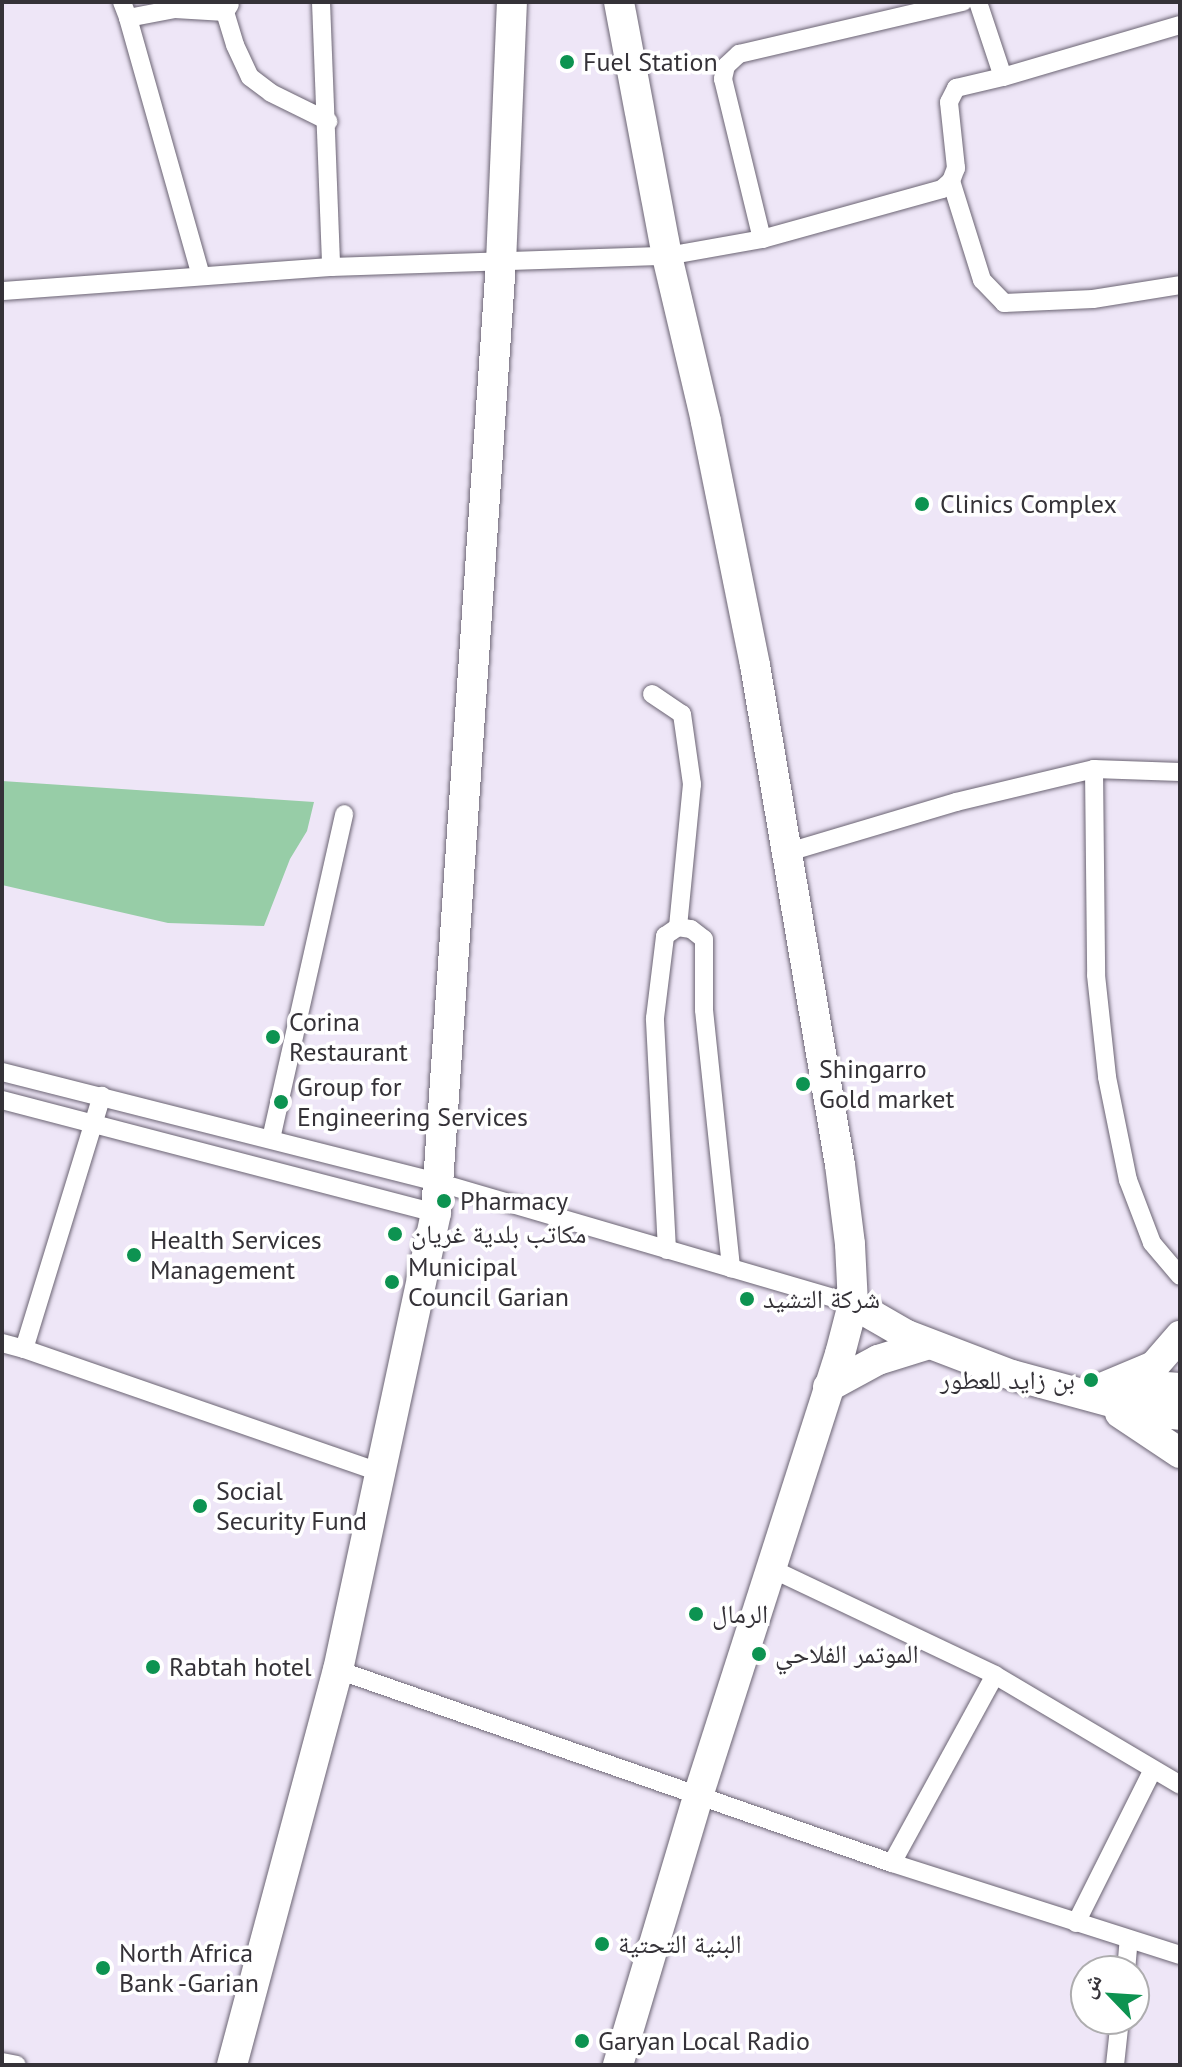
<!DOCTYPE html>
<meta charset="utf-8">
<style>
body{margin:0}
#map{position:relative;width:1182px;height:2067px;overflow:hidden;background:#eee6f7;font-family:"PT Sans","Noto Naskh Arabic",sans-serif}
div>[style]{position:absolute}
.green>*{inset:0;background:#97cda7}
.roads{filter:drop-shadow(0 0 2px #6b6473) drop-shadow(0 0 2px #6b6473)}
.street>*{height:18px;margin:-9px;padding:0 9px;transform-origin:9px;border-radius:9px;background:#fff}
.primary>*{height:30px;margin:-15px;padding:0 15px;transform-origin:15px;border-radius:15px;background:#fff}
.dots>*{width:22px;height:22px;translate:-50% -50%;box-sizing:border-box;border:4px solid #fff;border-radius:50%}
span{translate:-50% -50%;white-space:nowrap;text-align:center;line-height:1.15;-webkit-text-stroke:7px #fff;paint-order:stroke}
.poi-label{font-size:26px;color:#353238}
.left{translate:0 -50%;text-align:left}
.right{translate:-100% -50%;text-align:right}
.frame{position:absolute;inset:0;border:4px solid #353238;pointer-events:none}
.north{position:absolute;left:1070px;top:1955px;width:80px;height:80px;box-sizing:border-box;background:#fff;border:2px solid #aeadaf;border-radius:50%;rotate:295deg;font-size:22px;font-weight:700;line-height:32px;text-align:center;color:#353238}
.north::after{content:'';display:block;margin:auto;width:28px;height:36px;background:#0d9351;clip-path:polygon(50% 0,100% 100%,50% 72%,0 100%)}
</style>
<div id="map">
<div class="green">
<div style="clip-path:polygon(2px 782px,2px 781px,314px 802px,307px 831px,290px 859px,264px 926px,168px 923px,2px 885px)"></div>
</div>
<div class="roads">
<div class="street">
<div style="left:122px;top:2px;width:17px;rotate:69deg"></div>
<div style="left:128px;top:18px;width:48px;rotate:-10.8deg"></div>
<div style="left:175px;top:9px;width:50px;rotate:3.4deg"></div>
<div style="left:225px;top:12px;width:9px;rotate:-58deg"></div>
<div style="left:321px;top:2px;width:265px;rotate:87.8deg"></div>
<div style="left:978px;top:2px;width:79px;rotate:71.6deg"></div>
<div style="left:1003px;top:77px;width:184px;rotate:-16.4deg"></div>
<div style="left:225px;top:12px;width:34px;rotate:73deg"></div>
<div style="left:235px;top:45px;width:35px;rotate:65deg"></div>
<div style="left:250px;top:77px;width:26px;rotate:37deg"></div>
<div style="left:271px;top:93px;width:64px;rotate:26.2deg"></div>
<div style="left:128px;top:18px;width:265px;rotate:74.2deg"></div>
<div style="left:951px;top:181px;width:104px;rotate:72.6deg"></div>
<div style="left:982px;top:280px;width:32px;rotate:46deg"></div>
<div style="left:1004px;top:303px;width:89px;rotate:-2.6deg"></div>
<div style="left:1093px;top:299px;width:88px;rotate:-9.1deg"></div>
<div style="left:762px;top:239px;width:165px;rotate:-103.7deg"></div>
<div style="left:723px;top:79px;width:13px;rotate:-77deg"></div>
<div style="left:726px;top:66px;width:18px;rotate:-43deg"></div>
<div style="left:739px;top:54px;width:230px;rotate:-13.1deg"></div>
<div style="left:2px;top:291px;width:330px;rotate:-4.2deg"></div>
<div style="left:331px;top:267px;width:336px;rotate:-1.9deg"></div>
<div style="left:667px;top:256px;width:97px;rotate:-10.1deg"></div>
<div style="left:762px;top:239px;width:187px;rotate:-15.5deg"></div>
<div style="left:942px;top:189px;width:12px;rotate:-42deg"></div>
<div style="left:951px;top:181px;width:14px;rotate:-69deg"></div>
<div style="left:956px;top:168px;width:66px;rotate:-96.1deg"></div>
<div style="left:949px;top:102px;width:16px;rotate:-63deg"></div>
<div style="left:956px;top:88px;width:48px;rotate:-13.2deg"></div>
<div style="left:652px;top:694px;width:36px;rotate:34deg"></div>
<div style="left:682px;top:714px;width:71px;rotate:81.9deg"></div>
<div style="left:692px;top:784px;width:144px;rotate:95.6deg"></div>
<div style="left:1094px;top:769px;width:206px;rotate:89.4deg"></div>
<div style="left:1096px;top:975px;width:103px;rotate:83.8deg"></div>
<div style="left:1107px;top:1077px;width:105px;rotate:78.5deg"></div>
<div style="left:1128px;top:1180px;width:67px;rotate:69.1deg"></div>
<div style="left:1152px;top:1243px;width:43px;rotate:49.7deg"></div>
<div style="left:785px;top:853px;width:178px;rotate:-16.6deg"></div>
<div style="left:956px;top:802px;width:142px;rotate:-13.4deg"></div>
<div style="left:1094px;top:769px;width:86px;rotate:2deg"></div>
<div style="left:2px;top:1072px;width:452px;rotate:14.2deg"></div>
<div style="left:440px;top:1183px;width:430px;rotate:16.3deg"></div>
<div style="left:2px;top:1100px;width:448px;rotate:14.6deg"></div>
<div style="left:271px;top:1139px;width:333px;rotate:-77.3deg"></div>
<div style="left:667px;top:1250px;width:232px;rotate:-93deg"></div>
<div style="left:655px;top:1018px;width:83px;rotate:-83deg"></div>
<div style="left:665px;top:936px;width:16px;rotate:-35deg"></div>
<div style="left:678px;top:927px;width:13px;rotate:9deg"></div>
<div style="left:691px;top:929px;width:16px;rotate:38deg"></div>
<div style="left:704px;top:939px;width:71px;rotate:90deg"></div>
<div style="left:704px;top:1010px;width:260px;rotate:84deg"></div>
<div style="left:2px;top:1343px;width:23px;rotate:15deg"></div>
<div style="left:24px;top:1349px;width:265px;rotate:-72.9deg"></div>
<div style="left:24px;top:1349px;width:376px;rotate:19.1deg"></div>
<div style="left:770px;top:1568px;width:249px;rotate:25.4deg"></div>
<div style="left:995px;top:1675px;width:215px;rotate:30.7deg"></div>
<div style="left:338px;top:1670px;width:587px;rotate:19.21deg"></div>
<div style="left:892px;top:1863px;width:302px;rotate:17.7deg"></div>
<div style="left:892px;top:1863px;width:214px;rotate:-61.3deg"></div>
<div style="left:1076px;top:1923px;width:172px;rotate:-63.4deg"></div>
<div style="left:1126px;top:1971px;width:32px;rotate:-85deg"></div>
<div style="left:2px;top:2062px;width:15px;rotate:11deg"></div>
<div style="left:1115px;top:2065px;width:46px;rotate:-83.8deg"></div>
</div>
<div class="primary">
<div style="left:853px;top:1304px;width:62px;rotate:29.9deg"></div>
<div style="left:907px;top:1335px;width:112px;rotate:20.9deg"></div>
<div style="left:1012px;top:1375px;width:141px;rotate:15.2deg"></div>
<div style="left:1148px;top:1412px;width:32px;rotate:5deg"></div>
<div style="left:828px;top:1387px;width:57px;rotate:-28.4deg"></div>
<div style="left:878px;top:1360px;width:53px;rotate:-17.4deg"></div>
<div style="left:1122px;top:1391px;width:29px;rotate:-10deg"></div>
<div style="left:1151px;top:1386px;width:29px;rotate:4deg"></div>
<div style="left:1087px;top:1394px;width:73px;rotate:-22.7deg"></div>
<div style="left:1154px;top:1366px;width:40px;rotate:-49deg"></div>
<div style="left:1120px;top:1413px;width:72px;rotate:33.7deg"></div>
<div style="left:232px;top:2065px;width:409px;rotate:-75deg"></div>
<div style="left:338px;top:1670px;width:467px;rotate:-77.9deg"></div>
<div style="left:436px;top:1213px;width:952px;rotate:-86.09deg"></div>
<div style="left:501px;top:263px;width:261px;rotate:-87.6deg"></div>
<div style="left:618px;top:2065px;width:284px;rotate:-73.4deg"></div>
<div style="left:699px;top:1793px;width:461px;rotate:-72.2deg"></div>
<div style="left:840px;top:1354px;width:52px;rotate:-75.4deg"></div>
<div style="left:853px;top:1304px;width:60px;rotate:-92.9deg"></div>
<div style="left:850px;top:1244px;width:80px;rotate:-97.2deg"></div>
<div style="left:840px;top:1165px;width:507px;rotate:-99.65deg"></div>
<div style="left:755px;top:665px;width:249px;rotate:-101.4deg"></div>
<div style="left:706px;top:421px;width:170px;rotate:-103.3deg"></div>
<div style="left:667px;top:256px;width:258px;rotate:-100.7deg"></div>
</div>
</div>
<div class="dots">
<div style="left:567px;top:62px;background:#0d9351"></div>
<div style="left:922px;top:504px;background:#0d9351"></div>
<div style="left:273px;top:1037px;background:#0d9351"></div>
<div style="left:803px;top:1084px;background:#0d9351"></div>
<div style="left:281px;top:1102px;background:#0d9351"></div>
<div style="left:444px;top:1201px;background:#0d9351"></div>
<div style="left:395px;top:1234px;background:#0d9351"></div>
<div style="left:134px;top:1255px;background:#0d9351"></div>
<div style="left:392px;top:1282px;background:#0d9351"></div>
<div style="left:747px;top:1299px;background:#0d9351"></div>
<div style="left:1091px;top:1380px;background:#0d9351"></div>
<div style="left:200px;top:1506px;background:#0d9351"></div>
<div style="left:696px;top:1614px;background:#0d9351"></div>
<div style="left:759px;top:1654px;background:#0d9351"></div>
<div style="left:153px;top:1667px;background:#0d9351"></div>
<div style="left:602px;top:1944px;background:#0d9351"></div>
<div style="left:103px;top:1968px;background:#0d9351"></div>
<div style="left:582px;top:2041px;background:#0d9351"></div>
</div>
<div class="poi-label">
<span class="left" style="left:583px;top:62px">Fuel Station</span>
<span class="left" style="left:940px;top:504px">Clinics Complex</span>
<span class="left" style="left:289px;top:1037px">Corina<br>Restaurant</span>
<span class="left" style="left:819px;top:1084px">Shingarro<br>Gold market</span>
<span class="left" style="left:297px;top:1102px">Group for<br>Engineering Services</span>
<span class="left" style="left:460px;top:1201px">Pharmacy</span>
<span class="left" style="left:411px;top:1234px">مكاتب بلدية غريان</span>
<span class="left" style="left:150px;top:1255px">Health Services<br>Management</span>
<span class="left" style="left:408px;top:1282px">Municipal<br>Council Garian</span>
<span class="left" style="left:763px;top:1299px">شركة التشيد</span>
<span class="right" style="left:1075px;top:1380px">بن زايد للعطور</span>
<span class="left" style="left:216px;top:1506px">Social<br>Security Fund</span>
<span class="left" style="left:712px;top:1614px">الرمال</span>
<span class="left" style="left:775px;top:1654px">الموتمر الفلاحي</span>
<span class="left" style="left:169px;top:1667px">Rabtah hotel</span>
<span class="left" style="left:618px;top:1944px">البنية التحتية</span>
<span class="left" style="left:119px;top:1968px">North Africa<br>Bank -Garian</span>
<span class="left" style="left:598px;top:2041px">Garyan Local Radio</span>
</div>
<div class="frame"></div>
<div class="north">ش</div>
</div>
